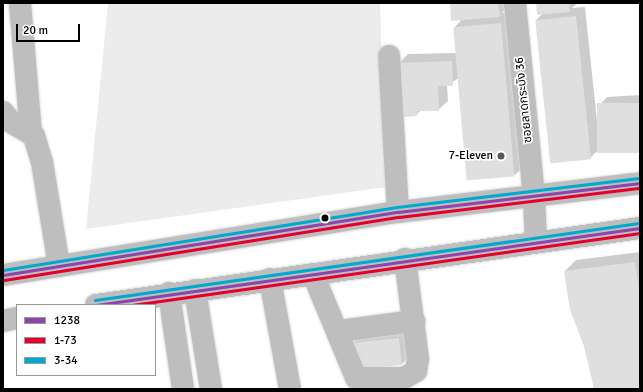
<!DOCTYPE html>
<meta charset="utf-8">
<style>
body{margin:0}
#map{position:relative;width:643px;height:392px;overflow:hidden;background:#fff;font-family:Signika,"Noto Sans Thai",sans-serif}
div>[style]{position:absolute}
.green>*{inset:0;background:#ececec}
.shadow>*{inset:0;background:#0003}
.building>*{inset:0;background:#dfdfdf;transform-origin:0 0}
.roads{filter:drop-shadow(0 0 1px #dbdbdb) drop-shadow(0 0 1px #dbdbdb)}
.minor>*{height:22px;margin:-11px;padding:0 11px;transform-origin:11px;border-radius:11px;background:#bebebe}
.major>*{height:22px;margin:-11px;padding:0 11px;transform-origin:11px;border-radius:11px;background:#bebebe}
.bus-1>*{height:3px;margin:-1.5px;padding:0 1.5px;transform-origin:1.5px;border-radius:1.5px;background:#8e44ad}
.bus-2>*{height:3px;margin:-1.5px;padding:0 1.5px;transform-origin:1.5px;border-radius:1.5px;background:#e4002b}
.bus-3>*{height:3px;margin:-1.5px;padding:0 1.5px;transform-origin:1.5px;border-radius:1.5px;background:#00a9ce}
.dots>*{width:11px;height:11px;translate:-50% -50%;box-sizing:border-box;border:2px solid #fff;border-radius:50%}
span{translate:-50% -50%;white-space:nowrap;text-align:center;line-height:1.15;-webkit-text-stroke:3.5px #fff;paint-order:stroke}
.street-label{font-size:12px;color:#000}
.poi-label{font-size:12px;color:#000}
.right{translate:-100% -50%;text-align:right}
.frame{position:absolute;inset:0;border:4px solid #000;pointer-events:none}
.legend{position:absolute;left:16px;top:304px;width:140px;height:72px;box-sizing:border-box;background:#fff;border:1px solid #999;margin:0;padding:5px 7px;list-style:none;font-size:12px;color:#000}
.legend li{display:flex;align-items:center;gap:8px;height:20px}
.legend b{width:20px;border:1px solid #999}
.scale{position:absolute;left:16px;top:24px;width:64px;height:18px;box-sizing:border-box;border:2px solid #000;border-top:0;padding-left:5px;font-size:12px;line-height:14px;white-space:nowrap;color:#000;-webkit-text-stroke:3px #fff;paint-order:stroke}
</style>
<div id="map">
<div class="green">
<div style="clip-path:polygon(108px 3px,380px 3px,386px 187px,86px 229px)"></div>
</div>
<div class="shadow">
<div style="clip-path:polygon(451px 3px,510px 3px,502px 13px,511px 12px,526px 164px,515px 175px,459px 78px,447px 85px,448px 101px,438px 110px,421px 110px,416px 115px,399px 63px,408px 54px,456px 53px,454px 28px,462px 19px)"></div>
<div style="clip-path:polygon(537px 3px,578px 3px,572px 8px,585px 7px,599px 140px,598px 107px,607px 97px,640px 95px,640px 152px,601px 147px,590px 158px,536px 20px,543px 13px)"></div>
<div style="clip-path:polygon(640px 252px,640px 389px,595px 389px,565px 271px,576px 260px)"></div>
<div style="clip-path:polygon(405px 332px,408px 358px,402px 364px,350px 345px,357px 339px)"></div>
</div>
<div class="building">
<div style="clip-path:polygon(450px 3px,498px 3px,500px 17px,451px 21px)"></div>
<div style="clip-path:polygon(536px 3px,569px 3px,570px 12px,537px 15px)"></div>
<div style="left:576px;top:16px;width:144px;height:41px;rotate:84deg"></div>
<div style="left:501px;top:23px;width:154px;height:48px;rotate:85deg"></div>
<div style="clip-path:polygon(452px 61px,453px 86px,438px 86px,439px 111px,417px 111px,417px 116px,404px 117px,403px 106px,399px 106px,398px 63px)"></div>
<div style="left:640px;top:103px;width:50px;height:43px;rotate:90deg"></div>
<div style="clip-path:polygon(635px 262px,640px 295px,640px 389px,594px 389px,584px 346px,570px 310px,564px 271px)"></div>
<div style="left:399px;top:338px;width:27px;height:50px;rotate:84deg"></div>
</div>
<div class="roads">
<div class="minor">
<div style="left:20px;top:3px;width:130px;rotate:85.2deg"></div>
<div style="left:515px;top:3px;width:196px;rotate:84.4deg"></div>
<div style="left:389px;top:56px;width:156px;rotate:86.7deg"></div>
<div style="left:3px;top:112px;width:13px;rotate:51deg"></div>
<div style="left:11px;top:122px;width:27px;rotate:31deg"></div>
<div style="left:34px;top:136px;width:27px;rotate:73deg"></div>
<div style="left:42px;top:162px;width:105px;rotate:80.7deg"></div>
<div style="left:313px;top:274px;width:113px;rotate:67.5deg"></div>
<div style="left:356px;top:378px;width:48px"></div>
<div style="left:404px;top:378px;width:14px;rotate:-30deg"></div>
<div style="left:416px;top:371px;width:12px;rotate:-81deg"></div>
<div style="left:418px;top:359px;width:101px;rotate:-97.4deg"></div>
<div style="left:270px;top:279px;width:112px;rotate:79.7deg"></div>
<div style="left:195px;top:290px;width:100px;rotate:80.8deg"></div>
<div style="left:169px;top:293px;width:97px;rotate:81.7deg"></div>
<div style="left:340px;top:331px;width:75px;rotate:-7.7deg"></div>
</div>
<div class="major">
<div style="left:534px;top:198px;width:44px;rotate:87.4deg"></div>
<div style="left:3px;top:275px;width:400px;rotate:-9.1deg"></div>
<div style="left:398px;top:212px;width:244px;rotate:-6.8deg"></div>
<div style="left:96px;top:305px;width:549px;rotate:-8.06deg"></div>
<div style="left:3px;top:321px;width:14px;rotate:-12deg"></div>
</div>
</div>
<div class="bus-1">
<div style="left:3px;top:275px;width:400px;rotate:-9.1deg"></div>
<div style="left:398px;top:212px;width:244px;rotate:-6.8deg"></div>
<div style="left:96px;top:305px;width:549px;rotate:-8.06deg"></div>
</div>
<div class="bus-2">
<div style="left:4px;top:280px;width:400px;rotate:-9.1deg"></div>
<div style="left:399px;top:217px;width:243px;rotate:-6.9deg"></div>
<div style="left:132px;top:305px;width:513px;rotate:-8.07deg"></div>
</div>
<div class="bus-3">
<div style="left:3px;top:270px;width:399px;rotate:-9.1deg"></div>
<div style="left:397px;top:207px;width:244px;rotate:-6.8deg"></div>
<div style="left:95px;top:300px;width:549px;rotate:-8.06deg"></div>
</div>
<div class="dots">
<div style="left:501px;top:156px;background:#595959"></div>
<div style="left:325px;top:218px;background:#000"></div>
</div>
<div class="street-label">
<span style="left:524px;top:100px;rotate:-96deg">ซอยลาดกระบัง 36</span>
</div>
<div class="poi-label">
<span class="right" style="left:493px;top:156px">7-Eleven</span>
</div>
<div class="frame"></div>
<ul class="legend">
<li><b style="height:5px;background:#8e44ad"></b>1238</li>
<li><b style="height:5px;background:#e4002b"></b>1-73</li>
<li><b style="height:5px;background:#00a9ce"></b>3-34</li>
</ul>
<div class="scale">20 m</div>
</div>
